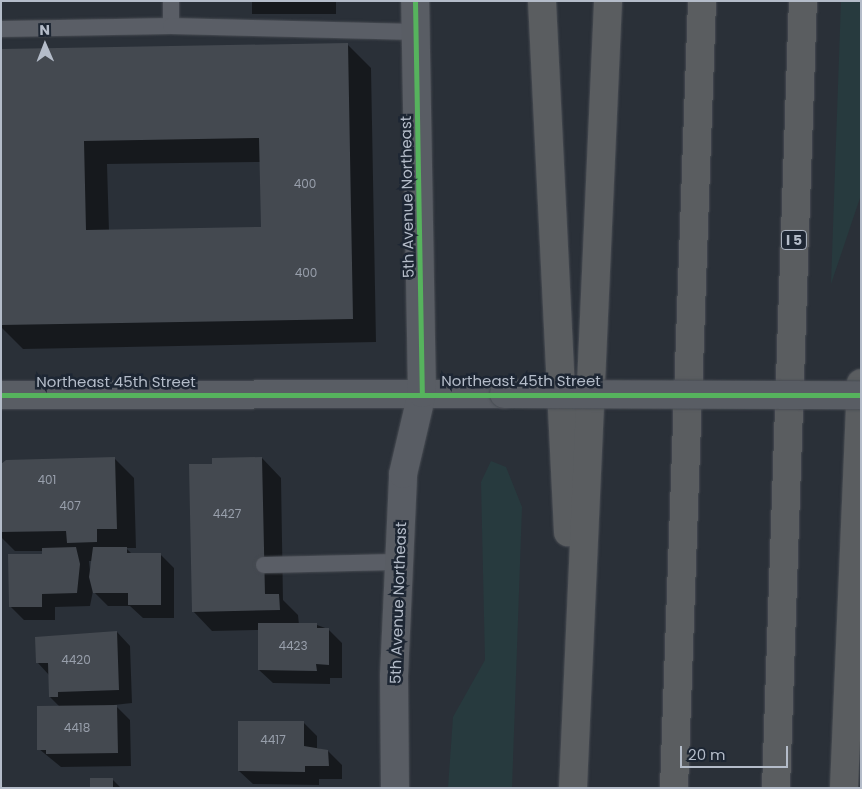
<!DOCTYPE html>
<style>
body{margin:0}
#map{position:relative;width:862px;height:789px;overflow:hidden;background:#2a3038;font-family:Poppins,sans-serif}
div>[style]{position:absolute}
.green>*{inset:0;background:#273a3e}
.shadow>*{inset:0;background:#0007;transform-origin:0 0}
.building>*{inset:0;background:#444950;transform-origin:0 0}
.roads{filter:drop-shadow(0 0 1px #484c53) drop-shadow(0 0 1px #484c53)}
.lane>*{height:16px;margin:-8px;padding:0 8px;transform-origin:8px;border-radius:8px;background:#5a5e66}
.secondary>*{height:28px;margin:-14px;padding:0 14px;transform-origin:14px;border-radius:14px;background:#595d64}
.highway>*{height:28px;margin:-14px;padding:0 14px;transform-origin:14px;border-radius:14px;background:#5a5d60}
.bridges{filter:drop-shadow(0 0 1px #484c53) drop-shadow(0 0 1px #484c53)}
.secondary-bridge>*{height:28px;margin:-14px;padding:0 14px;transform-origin:14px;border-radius:14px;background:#595d64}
.cycleway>*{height:5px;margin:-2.5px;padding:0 2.5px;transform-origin:2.5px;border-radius:2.5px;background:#56b35d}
span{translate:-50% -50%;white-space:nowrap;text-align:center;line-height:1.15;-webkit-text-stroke:5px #1d2633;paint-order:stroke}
.number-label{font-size:12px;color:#989fab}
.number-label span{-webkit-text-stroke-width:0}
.shield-label span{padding:1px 4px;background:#1d2633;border:1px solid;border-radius:4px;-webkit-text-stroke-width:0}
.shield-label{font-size:14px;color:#b4bcc9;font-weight:700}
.street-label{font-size:15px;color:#b4bcc9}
.frame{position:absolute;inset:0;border:2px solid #b4bcc9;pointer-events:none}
.north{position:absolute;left:20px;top:20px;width:50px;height:50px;-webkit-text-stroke:4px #1d2633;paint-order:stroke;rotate:359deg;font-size:14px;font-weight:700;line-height:20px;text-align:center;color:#b4bcc9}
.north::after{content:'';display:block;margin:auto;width:18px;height:22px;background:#b4bcc9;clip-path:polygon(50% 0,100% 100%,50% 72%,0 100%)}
.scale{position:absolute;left:680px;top:746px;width:108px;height:22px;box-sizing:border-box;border:2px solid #b4bcc9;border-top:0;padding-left:6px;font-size:15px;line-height:18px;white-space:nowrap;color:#b4bcc9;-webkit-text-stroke:4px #1d2633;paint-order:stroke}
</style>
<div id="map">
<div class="green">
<div style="clip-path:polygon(841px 1px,861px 1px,861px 195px,831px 284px)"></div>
<div style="clip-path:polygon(491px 461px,506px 467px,522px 507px,512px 788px,448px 788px,453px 717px,485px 660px,481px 482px)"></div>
</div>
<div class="shadow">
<div style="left:252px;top:1px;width:84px;height:13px"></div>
<div style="clip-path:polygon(evenodd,347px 44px,371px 68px,376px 342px,23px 349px,1px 327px,1px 50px,347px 44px,261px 162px,262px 228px,109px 231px,107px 164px,261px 162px)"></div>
<div style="clip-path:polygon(evenodd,114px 458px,134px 478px,136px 548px,126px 548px,133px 555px,160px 554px,174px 568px,174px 618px,143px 618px,130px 606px,108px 606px,93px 591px,90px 606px,55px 607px,55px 620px,24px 620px,10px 606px,43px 556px,43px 551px,15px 551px,1px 537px,1px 466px,114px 458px,89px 561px,92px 561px,90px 571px,89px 561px)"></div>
<div style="clip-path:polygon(262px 458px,281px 478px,283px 600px,298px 615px,299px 625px,317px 625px,328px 629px,342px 643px,342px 678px,330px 678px,330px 684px,273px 683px,259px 670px,259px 630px,212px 631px,193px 611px,213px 465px)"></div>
<div style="clip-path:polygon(117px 632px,130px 646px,132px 703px,105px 706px,116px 706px,130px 720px,131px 766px,61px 767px,39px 749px,60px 707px,50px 697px,49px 675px,38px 663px)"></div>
<div style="clip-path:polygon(303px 722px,317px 736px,317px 748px,328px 751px,342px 765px,342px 779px,319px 779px,319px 785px,253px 784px,239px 771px)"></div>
<div style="clip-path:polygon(112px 779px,121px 788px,91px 788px)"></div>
</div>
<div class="building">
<div style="clip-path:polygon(evenodd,348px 43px,353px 319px,1px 325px,1px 49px,348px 43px,259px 138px,261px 227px,86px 230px,84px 141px,259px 138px)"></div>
<div style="clip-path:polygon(115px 457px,117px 529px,97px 529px,97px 542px,67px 543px,66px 531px,1px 532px,1px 464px,6px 460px)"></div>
<div style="clip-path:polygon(262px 457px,265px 594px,279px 594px,280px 610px,192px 612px,189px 464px,212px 464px,212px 458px)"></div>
<div style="clip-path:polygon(76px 547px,80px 564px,77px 593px,42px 594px,42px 607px,9px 607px,8px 554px,42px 554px,42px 548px)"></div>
<div style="clip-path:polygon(93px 547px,127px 547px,127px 553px,161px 553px,161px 605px,128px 605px,128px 593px,93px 593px,89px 577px)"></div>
<div style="clip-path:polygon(258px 623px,317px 623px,317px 628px,329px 628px,329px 665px,316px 664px,317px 671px,258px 670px)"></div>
<div style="clip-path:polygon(117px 631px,119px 690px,58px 692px,58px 697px,49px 697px,48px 663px,36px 663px,35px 637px)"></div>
<div style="clip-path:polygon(117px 705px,118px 753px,46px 754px,46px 750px,37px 750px,37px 706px)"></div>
<div style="clip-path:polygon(238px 721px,304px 721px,304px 746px,328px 750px,329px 766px,305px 766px,305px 772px,238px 771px)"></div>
<div style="left:90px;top:778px;width:23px;height:10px"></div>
</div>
<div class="roads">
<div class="lane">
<div style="left:171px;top:1px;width:25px;rotate:90deg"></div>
<div style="left:1px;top:29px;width:170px;rotate:-1deg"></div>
<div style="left:171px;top:26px;width:245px;rotate:1.4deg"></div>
<div style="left:264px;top:565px;width:134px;rotate:-1.3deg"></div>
</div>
<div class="secondary">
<div style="left:1px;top:395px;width:503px;rotate:-0.11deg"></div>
<div style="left:395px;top:788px;width:112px;rotate:-90.5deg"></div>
<div style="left:394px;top:676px;width:202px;rotate:-87.4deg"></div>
<div style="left:403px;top:474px;width:83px;rotate:-76.8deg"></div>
<div style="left:422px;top:393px;width:392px;rotate:-91deg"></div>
</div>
<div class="highway">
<div style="left:542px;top:1px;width:532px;rotate:87.2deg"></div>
<div style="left:573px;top:788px;width:788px;rotate:-87.45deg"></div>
<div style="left:674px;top:788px;width:787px;rotate:-87.96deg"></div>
<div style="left:776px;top:788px;width:787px;rotate:-88.04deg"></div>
<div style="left:844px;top:788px;width:405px;rotate:-87.6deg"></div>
</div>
</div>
<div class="bridges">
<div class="secondary-bridge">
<div style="left:504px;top:394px;width:357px;rotate:0.2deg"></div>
</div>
</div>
<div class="cycleway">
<div style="left:415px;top:1px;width:392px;rotate:89deg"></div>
<div style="left:1px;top:395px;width:860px"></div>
</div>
<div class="number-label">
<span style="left:305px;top:184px">400</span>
<span style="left:306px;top:273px">400</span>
<span style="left:47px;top:480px">401</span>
<span style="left:70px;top:506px">407</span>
<span style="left:227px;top:514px">4427</span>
<span style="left:293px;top:646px">4423</span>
<span style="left:76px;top:660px">4420</span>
<span style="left:77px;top:728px">4418</span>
<span style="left:273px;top:740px">4417</span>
</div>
<div class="shield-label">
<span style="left:794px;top:240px">I 5</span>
</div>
<div class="street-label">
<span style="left:407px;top:197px;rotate:-91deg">5th Avenue Northeast</span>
<span style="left:521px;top:381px">Northeast 45th Street</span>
<span style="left:116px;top:382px">Northeast 45th Street</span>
<span style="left:398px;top:603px;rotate:-88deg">5th Avenue Northeast</span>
</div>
<div class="frame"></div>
<div class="north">N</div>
<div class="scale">20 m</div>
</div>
